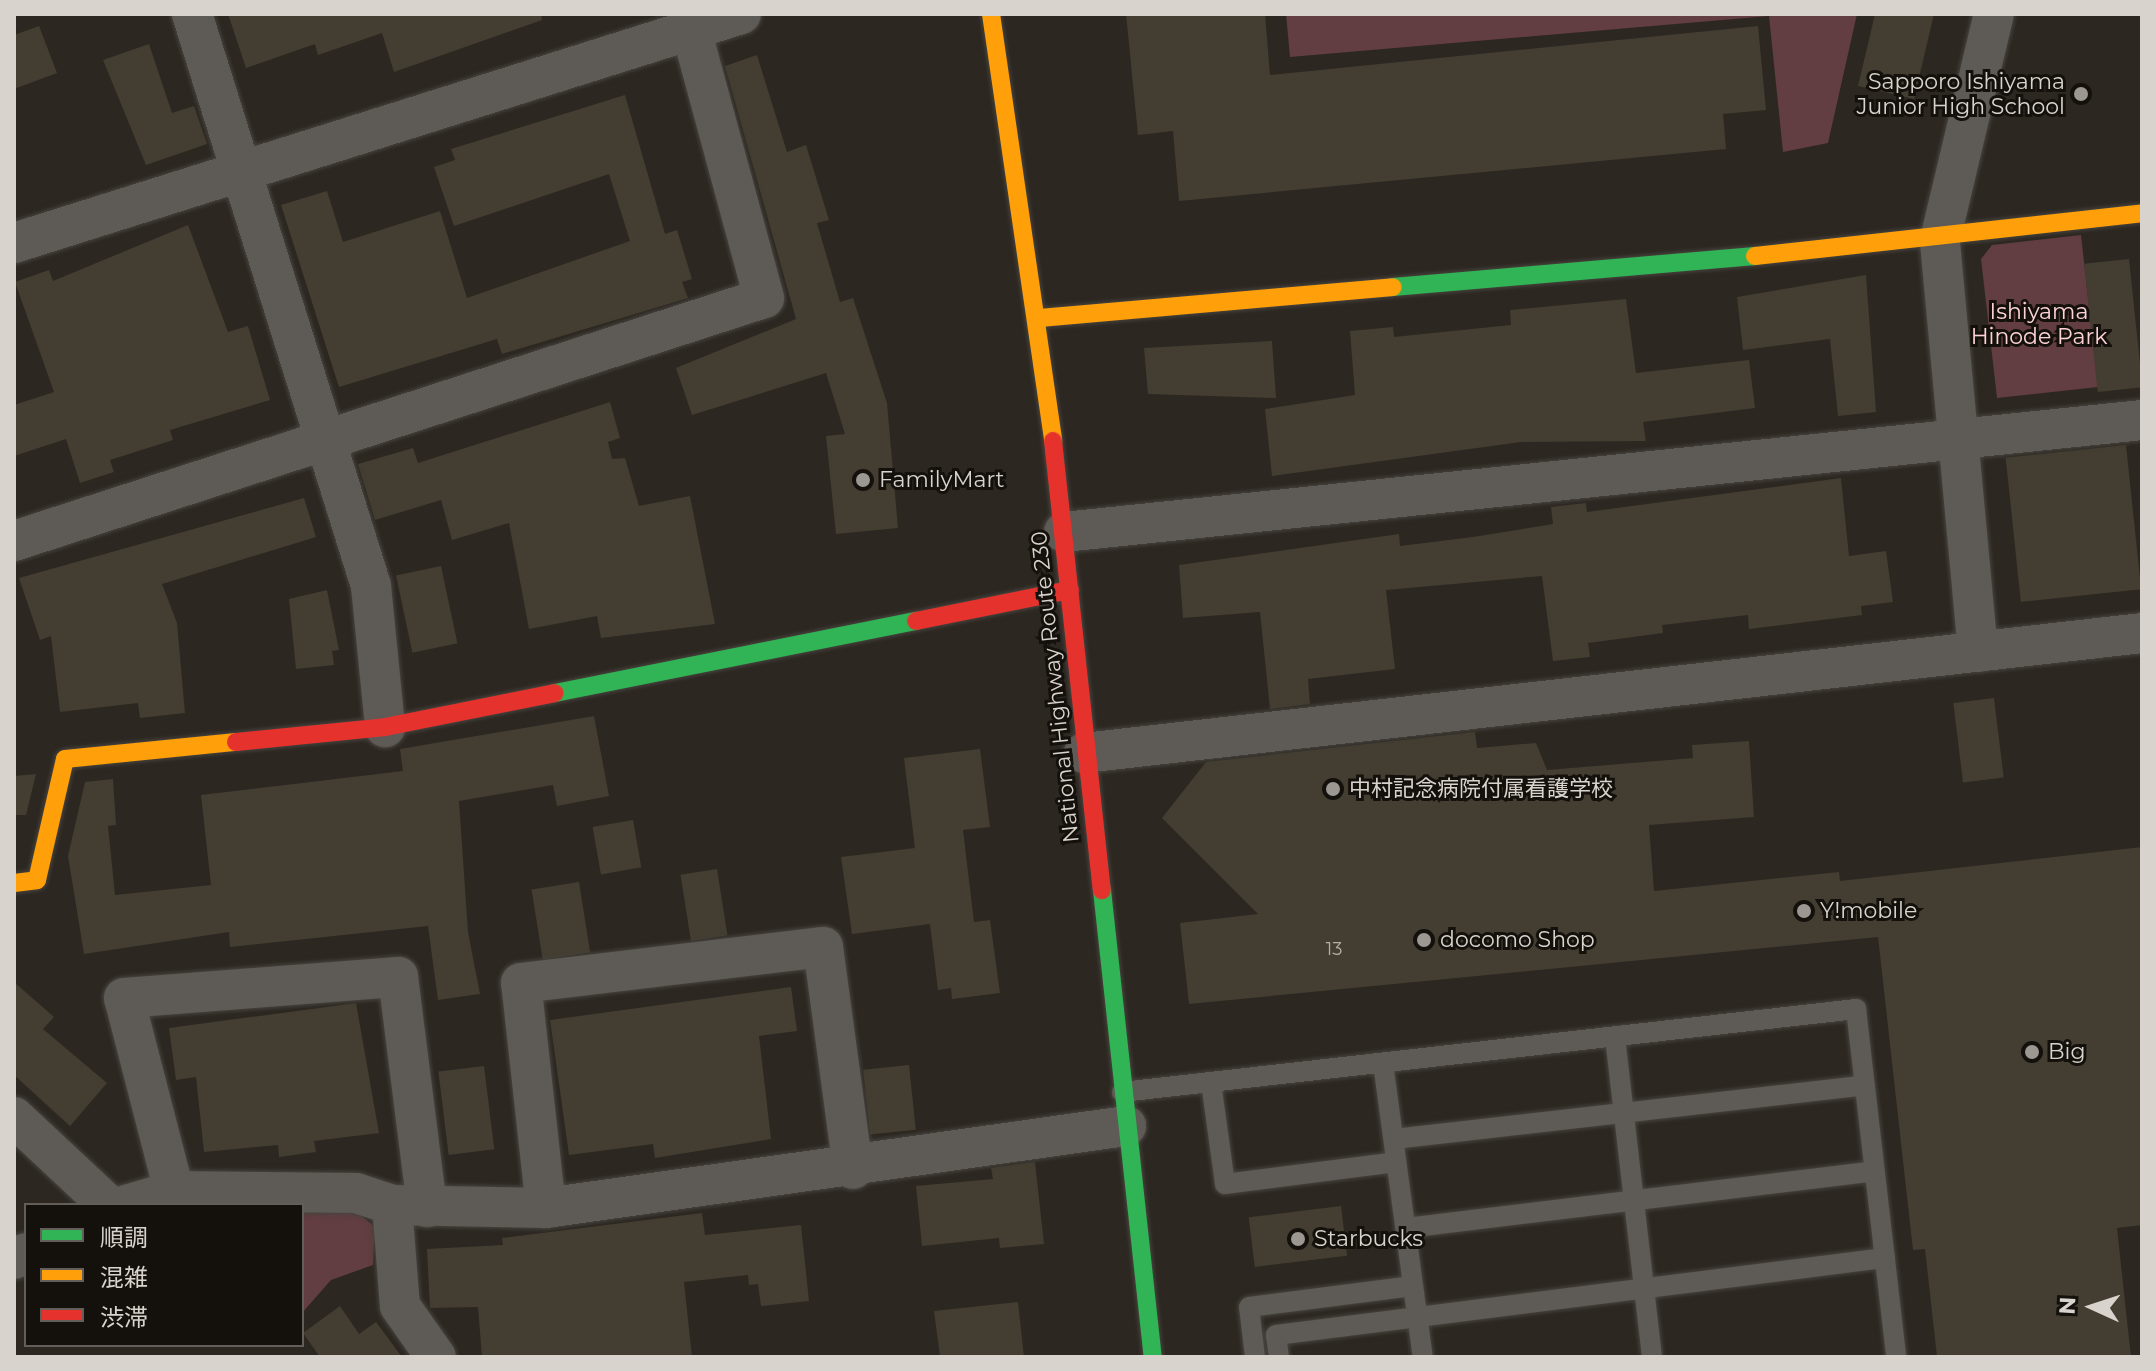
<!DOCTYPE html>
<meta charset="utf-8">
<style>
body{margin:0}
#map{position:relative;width:2156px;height:1371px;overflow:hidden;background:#2c2721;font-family:Montserrat,"Noto Sans JP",sans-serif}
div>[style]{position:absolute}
.green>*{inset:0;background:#623d41}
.building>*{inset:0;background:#433e31;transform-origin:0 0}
.roads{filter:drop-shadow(0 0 2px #47433e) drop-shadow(0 0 2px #47433e)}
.lane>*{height:20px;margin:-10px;padding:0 10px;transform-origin:10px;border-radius:10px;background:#5e5a56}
.street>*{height:40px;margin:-20px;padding:0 20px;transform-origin:20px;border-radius:20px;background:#5e5a56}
.fast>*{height:18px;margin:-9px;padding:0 9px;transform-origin:9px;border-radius:9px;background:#30b455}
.slow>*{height:18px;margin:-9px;padding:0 9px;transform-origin:9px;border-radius:9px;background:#ff9f0a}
.jam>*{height:18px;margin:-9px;padding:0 9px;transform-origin:9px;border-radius:9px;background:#e5322d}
.dots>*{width:22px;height:22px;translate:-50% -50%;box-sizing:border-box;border:4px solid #14100c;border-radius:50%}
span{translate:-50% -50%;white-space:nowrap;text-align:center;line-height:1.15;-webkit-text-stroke:6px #14100c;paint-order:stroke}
.number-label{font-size:18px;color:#b4aea6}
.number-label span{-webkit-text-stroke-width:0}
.poi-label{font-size:22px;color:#d9d3cd}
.right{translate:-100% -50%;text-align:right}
.left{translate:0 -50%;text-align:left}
.park-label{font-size:22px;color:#fdd3d7}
.street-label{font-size:22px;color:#d9d3cd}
.frame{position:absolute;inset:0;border:16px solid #d9d3cd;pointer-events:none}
.legend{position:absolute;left:24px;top:1203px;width:280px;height:144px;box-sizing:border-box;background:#14100c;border:2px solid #635e59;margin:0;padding:10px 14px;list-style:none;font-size:24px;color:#d9d3cd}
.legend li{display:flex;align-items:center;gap:16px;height:40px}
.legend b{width:40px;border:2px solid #635e59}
.north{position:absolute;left:2052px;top:1267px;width:80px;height:80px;-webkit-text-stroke:6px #14100c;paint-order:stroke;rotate:273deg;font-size:22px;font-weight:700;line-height:32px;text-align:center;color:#d9d3cd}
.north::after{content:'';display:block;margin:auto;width:28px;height:36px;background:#d9d3cd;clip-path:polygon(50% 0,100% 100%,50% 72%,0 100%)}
</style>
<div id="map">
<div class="green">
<div style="clip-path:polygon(1286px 14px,1857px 14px,1828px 143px,1783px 152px,1769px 16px,1290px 57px)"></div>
<div style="clip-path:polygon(2081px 235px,2098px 387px,1997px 398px,1981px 259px,1992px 245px)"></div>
<div style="clip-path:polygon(352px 1208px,375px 1227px,373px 1265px,331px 1280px,302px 1313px,302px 1209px)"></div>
</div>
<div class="building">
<div style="clip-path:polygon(228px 14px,541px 14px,542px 20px,394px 72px,382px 33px,318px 55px,315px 44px,246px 68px)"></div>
<div style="clip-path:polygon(1126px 14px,1265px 14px,1270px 75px,1758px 26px,1766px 110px,1723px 114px,1726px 149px,1179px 201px,1173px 131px,1138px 135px)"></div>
<div style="clip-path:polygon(1875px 14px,1934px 14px,1914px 99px,1858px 86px)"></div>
<div style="clip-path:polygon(39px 26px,57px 73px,14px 89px,14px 35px)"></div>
<div style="clip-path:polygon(149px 44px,172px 113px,194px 106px,207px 144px,146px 165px,103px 60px)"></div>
<div style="clip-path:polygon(757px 55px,787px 152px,806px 145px,829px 220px,817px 223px,840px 302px,853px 298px,887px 403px,898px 528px,836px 534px,826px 436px,845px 434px,826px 373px,692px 415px,676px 368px,796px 319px,725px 66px)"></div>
<div style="clip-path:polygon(625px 95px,665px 234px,677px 230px,692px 279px,682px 282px,688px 298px,502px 354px,497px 339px,339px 387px,281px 205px,327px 191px,343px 242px,440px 211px,467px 298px,630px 241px,609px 174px,454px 226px,434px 167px,455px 160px,451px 149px)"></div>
<div style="clip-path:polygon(188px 225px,228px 332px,248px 326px,270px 400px,170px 430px,173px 440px,110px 460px,114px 472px,80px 483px,66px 439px,14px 456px,14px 405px,54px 392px,15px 282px,49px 270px,53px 281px)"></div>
<div style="left:2129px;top:259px;width:129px;height:45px;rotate:84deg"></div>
<div style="clip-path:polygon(1866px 275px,1876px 412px,1838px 416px,1830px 339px,1743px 350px,1737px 297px)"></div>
<div style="clip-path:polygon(1626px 299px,1636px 373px,1749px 360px,1755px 408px,1643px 422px,1646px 441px,1521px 442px,1272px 476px,1265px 409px,1355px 395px,1350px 331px,1393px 327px,1394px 337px,1511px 325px,1510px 310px)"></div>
<div style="clip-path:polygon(1272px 341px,1276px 398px,1148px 394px,1144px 348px)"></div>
<div style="clip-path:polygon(610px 402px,620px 438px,608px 442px,612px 459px,625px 458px,639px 506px,690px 496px,715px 624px,601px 638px,597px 616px,529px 629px,509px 523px,452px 540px,441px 500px,375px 520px,358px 464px,413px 448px,418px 463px)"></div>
<div style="left:2126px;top:445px;width:145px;height:121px;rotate:84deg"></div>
<div style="clip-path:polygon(1841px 478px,1849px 556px,1886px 551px,1893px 602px,1861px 606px,1862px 615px,1749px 629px,1748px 615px,1662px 625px,1663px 633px,1588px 643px,1590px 657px,1553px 661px,1542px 576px,1386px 590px,1395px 669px,1308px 679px,1310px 704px,1270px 709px,1260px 612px,1183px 618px,1179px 565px,1399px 534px,1400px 546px,1473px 537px,1553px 524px,1551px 507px,1586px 503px,1587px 512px)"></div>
<div style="clip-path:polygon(304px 498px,316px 537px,162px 584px,177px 623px,185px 713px,140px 718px,138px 703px,60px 712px,51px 636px,40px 640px,19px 578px)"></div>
<div style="left:441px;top:566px;width:79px;height:46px;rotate:78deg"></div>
<div style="clip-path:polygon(327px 590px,339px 650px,332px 651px,334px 665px,296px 669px,289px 599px)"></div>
<div style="left:1994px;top:698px;width:80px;height:41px;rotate:83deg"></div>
<div style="clip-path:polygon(594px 716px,609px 796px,557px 806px,553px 785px,459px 801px,468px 932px,480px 994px,438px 1000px,428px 926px,230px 947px,229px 932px,84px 954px,68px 856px,85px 782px,113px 779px,116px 825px,108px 826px,115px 895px,211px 885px,201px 795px,403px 771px,400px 749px)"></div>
<div style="clip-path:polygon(1475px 732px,1477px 748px,1536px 743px,1547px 770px,1693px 758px,1692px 745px,1749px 741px,1754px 817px,1649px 825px,1654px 891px,1839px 872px,1840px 881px,2142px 847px,2142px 1225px,2117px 1228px,2131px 1357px,1937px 1357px,1925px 1249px,1913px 1250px,1878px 937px,1189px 1004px,1180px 923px,1258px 914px,1162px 818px,1206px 762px)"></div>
<div style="clip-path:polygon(980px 749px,990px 827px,963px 830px,974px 922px,990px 920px,1000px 993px,952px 999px,951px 988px,938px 990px,930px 924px,852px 934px,841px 857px,915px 848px,904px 758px)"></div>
<div style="clip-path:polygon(36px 774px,26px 815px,14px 815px,14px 776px)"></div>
<div style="left:633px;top:820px;width:48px;height:41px;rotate:80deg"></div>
<div style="left:717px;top:869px;width:67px;height:37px;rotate:81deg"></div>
<div style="left:579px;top:882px;width:71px;height:48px;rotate:81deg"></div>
<div style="clip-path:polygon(14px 982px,54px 1017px,43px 1029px,107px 1083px,70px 1126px,14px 1075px)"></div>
<div style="clip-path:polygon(791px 987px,797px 1031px,759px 1036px,771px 1139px,655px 1158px,653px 1144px,569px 1155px,550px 1020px)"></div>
<div style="clip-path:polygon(356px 1003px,379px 1133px,314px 1141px,316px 1152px,279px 1157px,278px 1145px,204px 1152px,196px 1077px,176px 1080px,169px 1028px)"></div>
<div style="left:909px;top:1065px;width:65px;height:46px;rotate:84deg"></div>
<div style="left:484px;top:1066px;width:84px;height:46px;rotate:83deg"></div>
<div style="clip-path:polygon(1035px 1162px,1044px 1244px,1000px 1248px,999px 1238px,922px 1246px,916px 1186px,993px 1179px,991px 1168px)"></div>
<div style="left:1341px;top:1206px;width:50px;height:93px;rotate:83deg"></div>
<div style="clip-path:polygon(702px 1213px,705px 1235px,801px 1225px,809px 1301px,761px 1306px,758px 1284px,749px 1285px,748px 1275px,684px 1282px,692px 1357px,482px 1357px,478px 1307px,430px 1308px,427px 1249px,503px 1245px,502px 1238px)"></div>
<div style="clip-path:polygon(1018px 1302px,1024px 1357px,940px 1357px,934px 1311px)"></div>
<div style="clip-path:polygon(340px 1306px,359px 1334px,376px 1322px,402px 1357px,320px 1357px,303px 1333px)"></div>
</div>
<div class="roads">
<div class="lane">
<div style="left:1615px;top:1037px;width:322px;rotate:83.4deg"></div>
<div style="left:1383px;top:1063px;width:297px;rotate:82.3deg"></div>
<div style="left:1211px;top:1082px;width:103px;rotate:82.2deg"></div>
<div style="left:1225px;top:1184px;width:172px;rotate:-7.3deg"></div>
<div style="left:1122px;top:1092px;width:739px;rotate:-6.45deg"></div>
<div style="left:1856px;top:1009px;width:350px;rotate:83.4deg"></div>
<div style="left:1394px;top:1139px;width:474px;rotate:-6.5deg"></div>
<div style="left:1406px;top:1228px;width:472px;rotate:-6.9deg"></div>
<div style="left:1255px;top:1357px;width:50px;rotate:-96.8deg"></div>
<div style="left:1249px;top:1307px;width:165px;rotate:-7.3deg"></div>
<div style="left:1279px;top:1357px;width:22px;rotate:-98deg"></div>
<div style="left:1276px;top:1335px;width:614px;rotate:-7.21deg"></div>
</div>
<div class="street">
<div style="left:192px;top:14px;width:599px;rotate:72.62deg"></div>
<div style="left:371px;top:586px;width:142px;rotate:84.3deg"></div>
<div style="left:14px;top:243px;width:762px;rotate:-17.48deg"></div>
<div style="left:1064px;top:532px;width:1084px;rotate:-5.93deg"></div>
<div style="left:14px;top:541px;width:788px;rotate:-17.95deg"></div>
<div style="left:764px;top:298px;width:278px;rotate:-105.2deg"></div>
<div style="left:1978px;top:652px;width:414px;rotate:-95.3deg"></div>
<div style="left:1940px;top:240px;width:232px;rotate:-76.6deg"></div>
<div style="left:1084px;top:753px;width:1065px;rotate:-6.47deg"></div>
<div style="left:14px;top:1117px;width:129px;rotate:43.1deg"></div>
<div style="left:174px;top:1191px;width:199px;rotate:-104.5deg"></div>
<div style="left:124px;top:998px;width:275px;rotate:-4.4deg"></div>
<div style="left:398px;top:977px;width:232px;rotate:82.8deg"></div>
<div style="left:126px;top:1205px;width:50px;rotate:-16.3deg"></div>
<div style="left:174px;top:1191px;width:182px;rotate:0.6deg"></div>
<div style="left:356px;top:1193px;width:38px;rotate:18deg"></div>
<div style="left:392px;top:1205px;width:154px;rotate:1.1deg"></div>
<div style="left:546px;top:1208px;width:586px;rotate:-8.05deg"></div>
<div style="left:392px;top:1205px;width:101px;rotate:85.5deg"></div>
<div style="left:400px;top:1306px;width:62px;rotate:54.8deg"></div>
<div style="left:546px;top:1208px;width:226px;rotate:-96.3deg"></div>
<div style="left:521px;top:983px;width:304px;rotate:-6.8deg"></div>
<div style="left:823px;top:947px;width:224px;rotate:82.3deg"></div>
<div style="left:14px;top:1259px;width:13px;rotate:-27deg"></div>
</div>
<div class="fast">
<div style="left:1393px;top:287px;width:363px;rotate:-4.9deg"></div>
<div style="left:555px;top:693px;width:368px;rotate:-11.3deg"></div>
<div style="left:1102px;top:890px;width:470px;rotate:83.8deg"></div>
</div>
<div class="slow">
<div style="left:991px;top:14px;width:431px;rotate:81.7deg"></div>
<div style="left:1755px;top:256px;width:389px;rotate:-6.3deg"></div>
<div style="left:1040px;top:318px;width:354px;rotate:-5deg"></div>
<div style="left:14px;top:883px;width:23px;rotate:-7deg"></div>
<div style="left:37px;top:880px;width:124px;rotate:-77deg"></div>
<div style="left:65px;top:759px;width:172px;rotate:-5.7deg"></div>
</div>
<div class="jam">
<div style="left:1053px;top:441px;width:452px;rotate:83.8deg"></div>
<div style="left:916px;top:621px;width:157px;rotate:-11.4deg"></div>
<div style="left:236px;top:742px;width:150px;rotate:-5.7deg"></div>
<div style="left:385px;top:727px;width:173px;rotate:-11.3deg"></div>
</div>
</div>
<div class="dots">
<div style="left:2081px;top:94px;background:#9c9791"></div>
<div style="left:863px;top:480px;background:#9c9791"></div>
<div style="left:1333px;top:789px;background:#9c9791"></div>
<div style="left:1804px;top:911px;background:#9c9791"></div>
<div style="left:1424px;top:940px;background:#9c9791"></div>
<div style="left:2032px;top:1052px;background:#9c9791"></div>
<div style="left:1298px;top:1239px;background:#9c9791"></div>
</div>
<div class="number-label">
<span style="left:1334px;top:949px">13</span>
</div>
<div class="poi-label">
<span class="right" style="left:2065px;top:94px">Sapporo Ishiyama<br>Junior High School</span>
<span class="left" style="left:879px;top:480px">FamilyMart</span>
<span class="left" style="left:1349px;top:789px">中村記念病院付属看護学校</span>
<span class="left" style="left:1820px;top:911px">Y!mobile</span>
<span class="left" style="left:1440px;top:940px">docomo Shop</span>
<span class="left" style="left:2048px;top:1052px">Big</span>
<span class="left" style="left:1314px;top:1239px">Starbucks</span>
</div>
<div class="park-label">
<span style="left:2039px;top:324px">Ishiyama<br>Hinode Park</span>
</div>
<div class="street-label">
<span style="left:1055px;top:687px;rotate:-96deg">National Highway Route 230</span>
</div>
<div class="frame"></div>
<ul class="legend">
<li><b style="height:10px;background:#30b455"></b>順調</li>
<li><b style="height:10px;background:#ff9f0a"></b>混雑</li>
<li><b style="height:10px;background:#e5322d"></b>渋滞</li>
</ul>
<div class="north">N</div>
</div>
